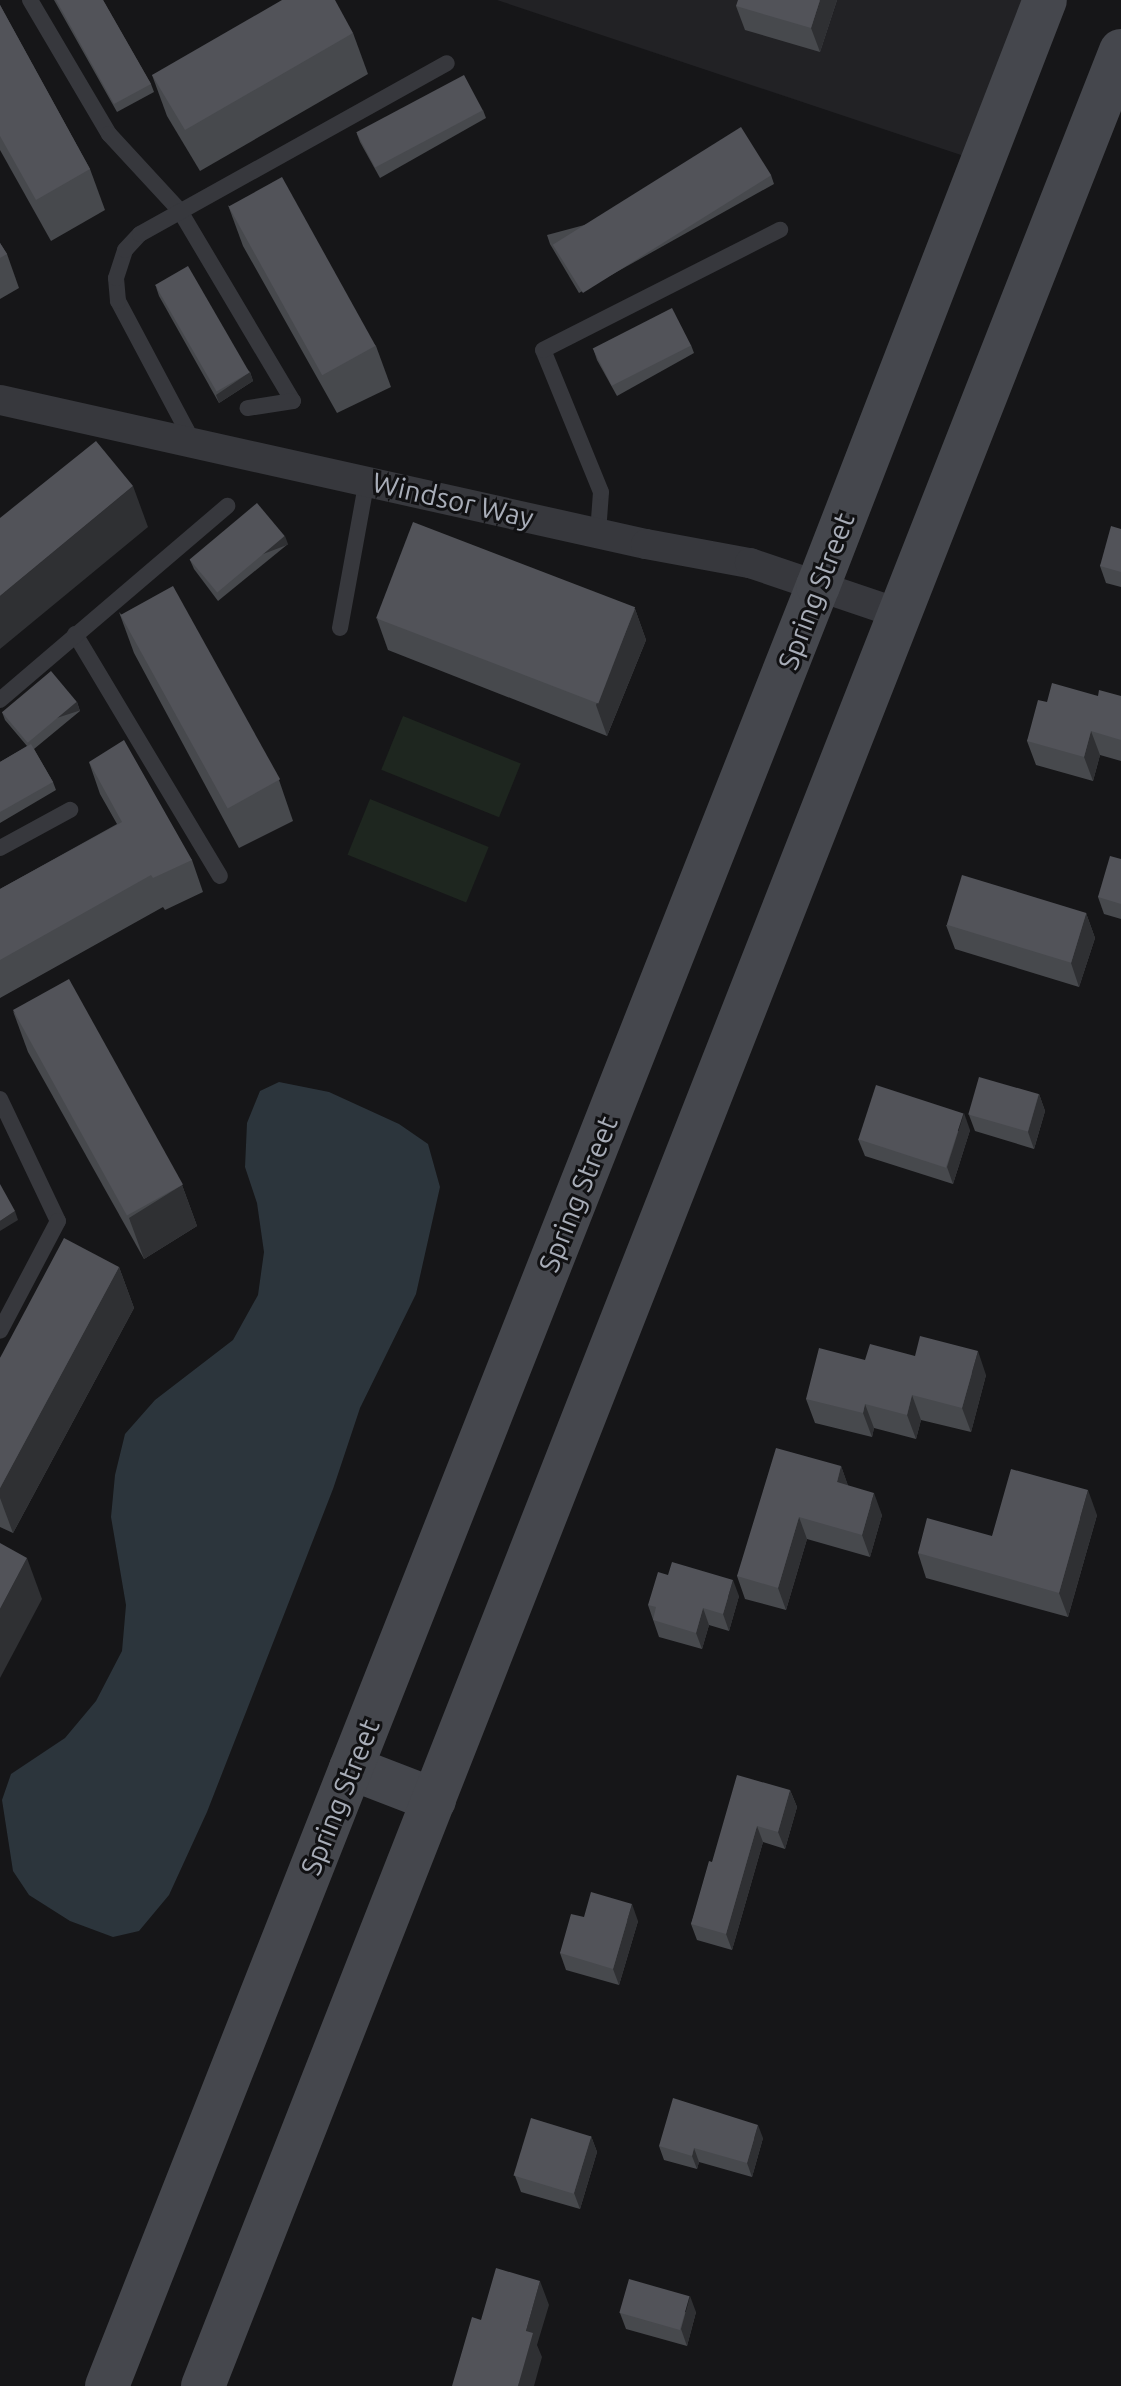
<!DOCTYPE html>
<style>
body{margin:0}
#map{position:relative;width:1121px;height:2386px;overflow:hidden;background:#161618;font-family:Ubuntu,sans-serif}
div>[style]{position:absolute}
.built>*{inset:0;background:#222225}
.green>*{inset:0;background:#1e261f;transform-origin:0 0}
.water>*{inset:0;background:#2c353c}
.service>*{height:16px;margin:-8px;padding:0 8px;transform-origin:8px;border-radius:8px;background:#37383d}
.minor>*{height:30px;margin:-15px;padding:0 15px;transform-origin:15px;border-radius:15px;background:#37383d}
.secondary>*{height:44px;margin:-22px;padding:0 22px;transform-origin:22px;border-radius:22px;background:#45474d}
.wall>*{inset:0;background:#47494d}
.shaded-wall>*{inset:0;background:#2f3033;transform-origin:0 0}
.building>*{inset:0;background:#525359;transform-origin:0 0}
span{translate:-50% -50%;white-space:nowrap;text-align:center;line-height:1.15;-webkit-text-stroke:6px #111113;paint-order:stroke}
.street-label{font-size:28px;color:#a8adb8}
</style>
<div id="map">
<div class="built">
<div style="clip-path:polygon(497px 0,1045px 0,982px 162px)"></div>
</div>
<div class="green">
<div style="left:403px;top:716px;width:127px;height:58px;rotate:22deg"></div>
<div style="left:370px;top:799px;width:128px;height:60px;rotate:22deg"></div>
</div>
<div class="water">
<div style="clip-path:polygon(279px 1082px,329px 1092px,399px 1124px,428px 1144px,440px 1187px,416px 1294px,360px 1408px,333px 1489px,207px 1812px,169px 1895px,139px 1931px,113px 1937px,70px 1921px,29px 1895px,13px 1871px,2px 1800px,11px 1774px,65px 1738px,96px 1701px,122px 1651px,126px 1605px,111px 1517px,115px 1475px,125px 1434px,155px 1400px,233px 1340px,258px 1295px,264px 1252px,257px 1203px,245px 1167px,247px 1123px,260px 1091px)"></div>
</div>
<div class="service">
<div style="left:30px;top:0;width:156px;rotate:59.5deg"></div>
<div style="left:109px;top:134px;width:105px;rotate:47.3deg"></div>
<div style="left:180px;top:211px;width:221px;rotate:59.3deg"></div>
<div style="left:293px;top:401px;width:46px;rotate:171.2deg"></div>
<div style="left:193px;top:442px;width:160px;rotate:-118deg"></div>
<div style="left:118px;top:301px;width:23px;rotate:-95deg"></div>
<div style="left:116px;top:278px;width:29px;rotate:-72deg"></div>
<div style="left:125px;top:250px;width:22px;rotate:-47deg"></div>
<div style="left:140px;top:234px;width:351px;rotate:-29.1deg"></div>
<div style="left:598px;top:533px;width:41px;rotate:-85.8deg"></div>
<div style="left:601px;top:492px;width:153px;rotate:-112.2deg"></div>
<div style="left:543px;top:350px;width:266px;rotate:-26.9deg"></div>
<div style="left:340px;top:628px;width:150px;rotate:-79.7deg"></div>
<div style="left:75px;top:634px;width:282px;rotate:59.1deg"></div>
<div style="left:0;top:700px;width:299px;rotate:-40.5deg"></div>
<div style="left:0;top:848px;width:80px;rotate:-28.5deg"></div>
<div style="left:0;top:1099px;width:135px;rotate:64.6deg"></div>
<div style="left:58px;top:1221px;width:124px;rotate:117.8deg"></div>
</div>
<div class="minor">
<div style="left:0;top:400px;width:662px;rotate:12.57deg"></div>
<div style="left:646px;top:544px;width:106px;rotate:10.4deg"></div>
<div style="left:750px;top:563px;width:159px;rotate:18.7deg"></div>
</div>
<div class="secondary">
<div style="left:351px;top:1768px;width:89px;rotate:21.1deg"></div>
<div style="left:107px;top:2386px;width:1935px;rotate:-68.45deg"></div>
<div style="left:818px;top:586px;width:628px;rotate:-68.83deg"></div>
<div style="left:203px;top:2386px;width:2509px;rotate:-68.54deg"></div>
</div>
<div class="wall">
<div style="clip-path:polygon(54px 0,103px 0,151px 84px,154px 92px,117px 112px)"></div>
<div style="clip-path:polygon(837px 0,820px 52px,745px 30px,736px 6px)"></div>
<div style="clip-path:polygon(0 5px,90px 169px,105px 210px,51px 241px,0 150px)"></div>
<div style="clip-path:polygon(353px 33px,368px 74px,200px 171px,167px 116px,152px 75px)"></div>
<div style="clip-path:polygon(483px 110px,486px 118px,380px 178px,360px 142px,357px 134px)"></div>
<div style="clip-path:polygon(771px 175px,774px 184px,579px 293px,550px 244px,547px 235px)"></div>
<div style="clip-path:polygon(228px 205px,376px 346px,391px 387px,337px 413px,243px 246px)"></div>
<div style="clip-path:polygon(0 243px,7px 254px,19px 288px,0 299px)"></div>
<div style="clip-path:polygon(156px 287px,250px 372px,253px 381px,219px 403px,159px 296px)"></div>
<div style="clip-path:polygon(691px 345px,694px 353px,617px 396px,597px 360px,594px 351px)"></div>
<div style="clip-path:polygon(1121px 529px,1121px 587px,1106px 583px,1100px 566px)"></div>
<div style="clip-path:polygon(288px 544px,218px 601px,194px 569px,190px 560px)"></div>
<div style="clip-path:polygon(635px 609px,646px 640px,607px 736px,388px 650px,377px 619px)"></div>
<div style="clip-path:polygon(119px 612px,279px 780px,293px 821px,239px 848px,134px 653px)"></div>
<div style="clip-path:polygon(1098px 696px,1121px 696px,1121px 761px,1100px 755px,1093px 781px,1036px 765px,1027px 741px,1047px 702px)"></div>
<div style="clip-path:polygon(77px 702px,80px 711px,34px 749px,53px 782px,56px 790px,0 823px,0 762px,27px 746px,5px 720px,2px 712px)"></div>
<div style="clip-path:polygon(89px 762px,192px 860px,203px 892px,165px 910px,163px 907px,0 998px,0 889px,117px 824px,100px 794px)"></div>
<div style="clip-path:polygon(1121px 859px,1121px 919px,1104px 914px,1098px 897px)"></div>
<div style="clip-path:polygon(1086px 913px,1095px 938px,1079px 987px,955px 949px,946px 925px)"></div>
<div style="clip-path:polygon(13px 1011px,182px 1185px,197px 1226px,144px 1259px,28px 1052px)"></div>
<div style="clip-path:polygon(1039px 1094px,1045px 1111px,1034px 1149px,975px 1131px,969px 1115px)"></div>
<div style="clip-path:polygon(970px 1130px,953px 1184px,865px 1156px,858px 1139px)"></div>
<div style="clip-path:polygon(119px 1267px,134px 1308px,13px 1533px,0 1527px,0 1358px)"></div>
<div style="clip-path:polygon(865px 1360px,986px 1375px,971px 1432px,921px 1420px,916px 1439px,874px 1428px,872px 1437px,815px 1423px,806px 1399px)"></div>
<div style="clip-path:polygon(841px 1466px,848px 1486px,882px 1515px,870px 1557px,807px 1539px,786px 1610px,745px 1599px,737px 1576px)"></div>
<div style="clip-path:polygon(1097px 1515px,1068px 1617px,926px 1578px,918px 1553px,992px 1536px)"></div>
<div style="clip-path:polygon(739px 1596px,729px 1631px,709px 1625px,702px 1649px,659px 1637px,648px 1605px)"></div>
<div style="clip-path:polygon(790px 1790px,797px 1807px,785px 1849px,763px 1842px,732px 1950px,697px 1940px,691px 1924px,712px 1862px)"></div>
<div style="clip-path:polygon(584px 1917px,638px 1921px,619px 1985px,566px 1970px,560px 1953px)"></div>
<div style="clip-path:polygon(591px 2136px,597px 2152px,580px 2209px,521px 2192px,515px 2176px)"></div>
<div style="clip-path:polygon(763px 2138px,752px 2177px,699px 2162px,697px 2169px,664px 2160px,659px 2146px)"></div>
<div style="clip-path:polygon(696px 2312px,687px 2346px,626px 2329px,620px 2313px)"></div>
</div>
<div class="shaded-wall">
<div style="clip-path:polygon(820px 0,837px 0,820px 52px,811px 28px)"></div>
<div style="clip-path:polygon(250px 372px,253px 381px,219px 403px,216px 395px)"></div>
<div style="clip-path:polygon(133px 486px,148px 527px,0 649px,0 596px)"></div>
<div style="left:285px;top:536px;width:9px;height:90px;rotate:69deg"></div>
<div style="clip-path:polygon(635px 609px,646px 640px,607px 736px,596px 705px)"></div>
<div style="left:77px;top:702px;width:9px;height:63px;rotate:72deg"></div>
<div style="clip-path:polygon(1091px 731px,1100px 755px,1093px 781px,1084px 757px)"></div>
<div style="clip-path:polygon(1086px 913px,1095px 938px,1079px 987px,1071px 963px)"></div>
<div style="clip-path:polygon(1039px 1094px,1045px 1111px,1034px 1149px,1028px 1132px)"></div>
<div style="clip-path:polygon(964px 1113px,970px 1130px,953px 1184px,947px 1167px)"></div>
<div style="clip-path:polygon(182px 1185px,197px 1226px,144px 1259px,129px 1218px)"></div>
<div style="clip-path:polygon(15px 1211px,18px 1220px,0 1231px,0 1221px)"></div>
<div style="clip-path:polygon(119px 1267px,134px 1308px,13px 1533px,0 1498px,0 1488px)"></div>
<div style="clip-path:polygon(978px 1351px,986px 1375px,971px 1432px,962px 1408px)"></div>
<div style="clip-path:polygon(912px 1395px,921px 1420px,916px 1439px,907px 1415px)"></div>
<div style="clip-path:polygon(865px 1404px,874px 1428px,872px 1437px,863px 1413px)"></div>
<div style="clip-path:polygon(841px 1466px,849px 1488px,837px 1482px)"></div>
<div style="clip-path:polygon(1088px 1490px,1097px 1515px,1068px 1617px,1059px 1593px)"></div>
<div style="clip-path:polygon(874px 1493px,882px 1515px,870px 1557px,862px 1535px)"></div>
<div style="clip-path:polygon(799px 1517px,807px 1539px,786px 1610px,778px 1588px)"></div>
<div style="clip-path:polygon(27px 1558px,42px 1599px,0 1678px,0 1609px)"></div>
<div style="clip-path:polygon(733px 1580px,739px 1596px,729px 1631px,723px 1614px)"></div>
<div style="clip-path:polygon(703px 1608px,709px 1625px,702px 1649px,696px 1633px)"></div>
<div style="clip-path:polygon(790px 1790px,797px 1807px,785px 1849px,778px 1832px)"></div>
<div style="clip-path:polygon(757px 1826px,763px 1842px,732px 1950px,726px 1934px)"></div>
<div style="clip-path:polygon(632px 1904px,638px 1921px,619px 1985px,613px 1969px)"></div>
<div style="clip-path:polygon(758px 2125px,763px 2138px,752px 2177px,747px 2163px)"></div>
<div style="clip-path:polygon(591px 2136px,597px 2152px,580px 2209px,574px 2193px)"></div>
<div style="clip-path:polygon(694px 2148px,699px 2162px,697px 2169px,692px 2156px)"></div>
<div style="clip-path:polygon(540px 2281px,549px 2305px,537px 2345px,542px 2357px,534px 2386px,518px 2386px,526px 2331px)"></div>
<div style="clip-path:polygon(690px 2296px,696px 2312px,687px 2346px,681px 2329px)"></div>
</div>
<div class="building">
<div style="clip-path:polygon(56px 0,103px 0,151px 84px,114px 104px)"></div>
<div style="clip-path:polygon(282px 0,335px 0,353px 33px,185px 130px,152px 75px)"></div>
<div style="clip-path:polygon(738px 0,820px 0,811px 28px,736px 6px)"></div>
<div style="clip-path:polygon(0 5px,90px 169px,36px 200px,0 136px)"></div>
<div style="left:464px;top:75px;width:40px;height:122px;rotate:62deg"></div>
<div style="left:741px;top:127px;width:57px;height:222px;rotate:58deg"></div>
<div style="left:282px;top:177px;width:193px;height:61px;rotate:61deg"></div>
<div style="clip-path:polygon(0 243px,7px 254px,0 258px)"></div>
<div style="left:188px;top:266px;width:123px;height:38px;rotate:60deg"></div>
<div style="left:672px;top:308px;width:42px;height:89px;rotate:63deg"></div>
<div style="clip-path:polygon(96px 441px,133px 486px,0 596px,0 518px)"></div>
<div style="left:257px;top:503px;width:43px;height:88px;rotate:50deg"></div>
<div style="left:413px;top:522px;width:238px;height:103px;rotate:21deg"></div>
<div style="clip-path:polygon(1111px 526px,1121px 529px,1121px 572px,1100px 566px)"></div>
<div style="left:173px;top:586px;width:221px;height:60px;rotate:61deg"></div>
<div style="left:51px;top:671px;width:40px;height:64px;rotate:50deg"></div>
<div style="clip-path:polygon(1052px 683px,1098px 696px,1099px 690px,1121px 696px,1121px 740px,1091px 731px,1084px 757px,1027px 741px,1038px 700px,1047px 702px)"></div>
<div style="clip-path:polygon(124px 740px,192px 860px,153px 878px,151px 875px,0 960px,0 889px,122px 822px,89px 762px)"></div>
<div style="clip-path:polygon(31px 744px,53px 782px,0 812px,0 762px)"></div>
<div style="clip-path:polygon(1110px 856px,1121px 859px,1121px 904px,1098px 897px)"></div>
<div style="left:962px;top:875px;width:130px;height:52px;rotate:17deg"></div>
<div style="left:69px;top:979px;width:235px;height:64px;rotate:61deg"></div>
<div style="left:979px;top:1077px;width:62px;height:39px;rotate:16deg"></div>
<div style="left:876px;top:1085px;width:92px;height:57px;rotate:18deg"></div>
<div style="clip-path:polygon(0 1184px,15px 1211px,0 1221px)"></div>
<div style="clip-path:polygon(64px 1238px,119px 1267px,0 1488px,0 1358px)"></div>
<div style="clip-path:polygon(920px 1336px,978px 1351px,962px 1408px,912px 1395px,907px 1415px,865px 1404px,863px 1413px,806px 1399px,819px 1348px,865px 1360px,870px 1344px,915px 1356px)"></div>
<div style="clip-path:polygon(776px 1448px,841px 1466px,837px 1482px,874px 1493px,862px 1535px,799px 1517px,778px 1588px,737px 1576px)"></div>
<div style="clip-path:polygon(1011px 1469px,1088px 1490px,1059px 1593px,918px 1553px,927px 1518px,992px 1536px)"></div>
<div style="clip-path:polygon(0 1543px,27px 1558px,0 1609px)"></div>
<div style="clip-path:polygon(672px 1562px,733px 1580px,723px 1614px,703px 1608px,696px 1633px,653px 1620px,656px 1607px,648px 1605px,658px 1572px,668px 1575px)"></div>
<div style="clip-path:polygon(737px 1775px,790px 1790px,778px 1832px,757px 1826px,726px 1934px,691px 1924px,709px 1861px,712px 1862px)"></div>
<div style="clip-path:polygon(591px 1892px,632px 1904px,613px 1969px,560px 1953px,571px 1914px,584px 1917px)"></div>
<div style="clip-path:polygon(673px 2098px,758px 2125px,747px 2163px,694px 2148px,692px 2156px,659px 2146px)"></div>
<div style="left:531px;top:2118px;width:63px;height:60px;rotate:17deg"></div>
<div style="clip-path:polygon(496px 2268px,540px 2281px,526px 2331px,533px 2333px,518px 2386px,452px 2386px,472px 2317px,481px 2320px)"></div>
<div style="left:629px;top:2279px;width:63px;height:35px;rotate:16deg"></div>
</div>
<div class="street-label">
<span style="left:453px;top:500px;rotate:13deg">Windsor Way</span>
<span style="left:816px;top:591px;rotate:-69deg">Spring Street</span>
<span style="left:578px;top:1194px;rotate:-68deg">Spring Street</span>
<span style="left:340px;top:1797px;rotate:-68deg">Spring Street</span>
</div>
</div>
